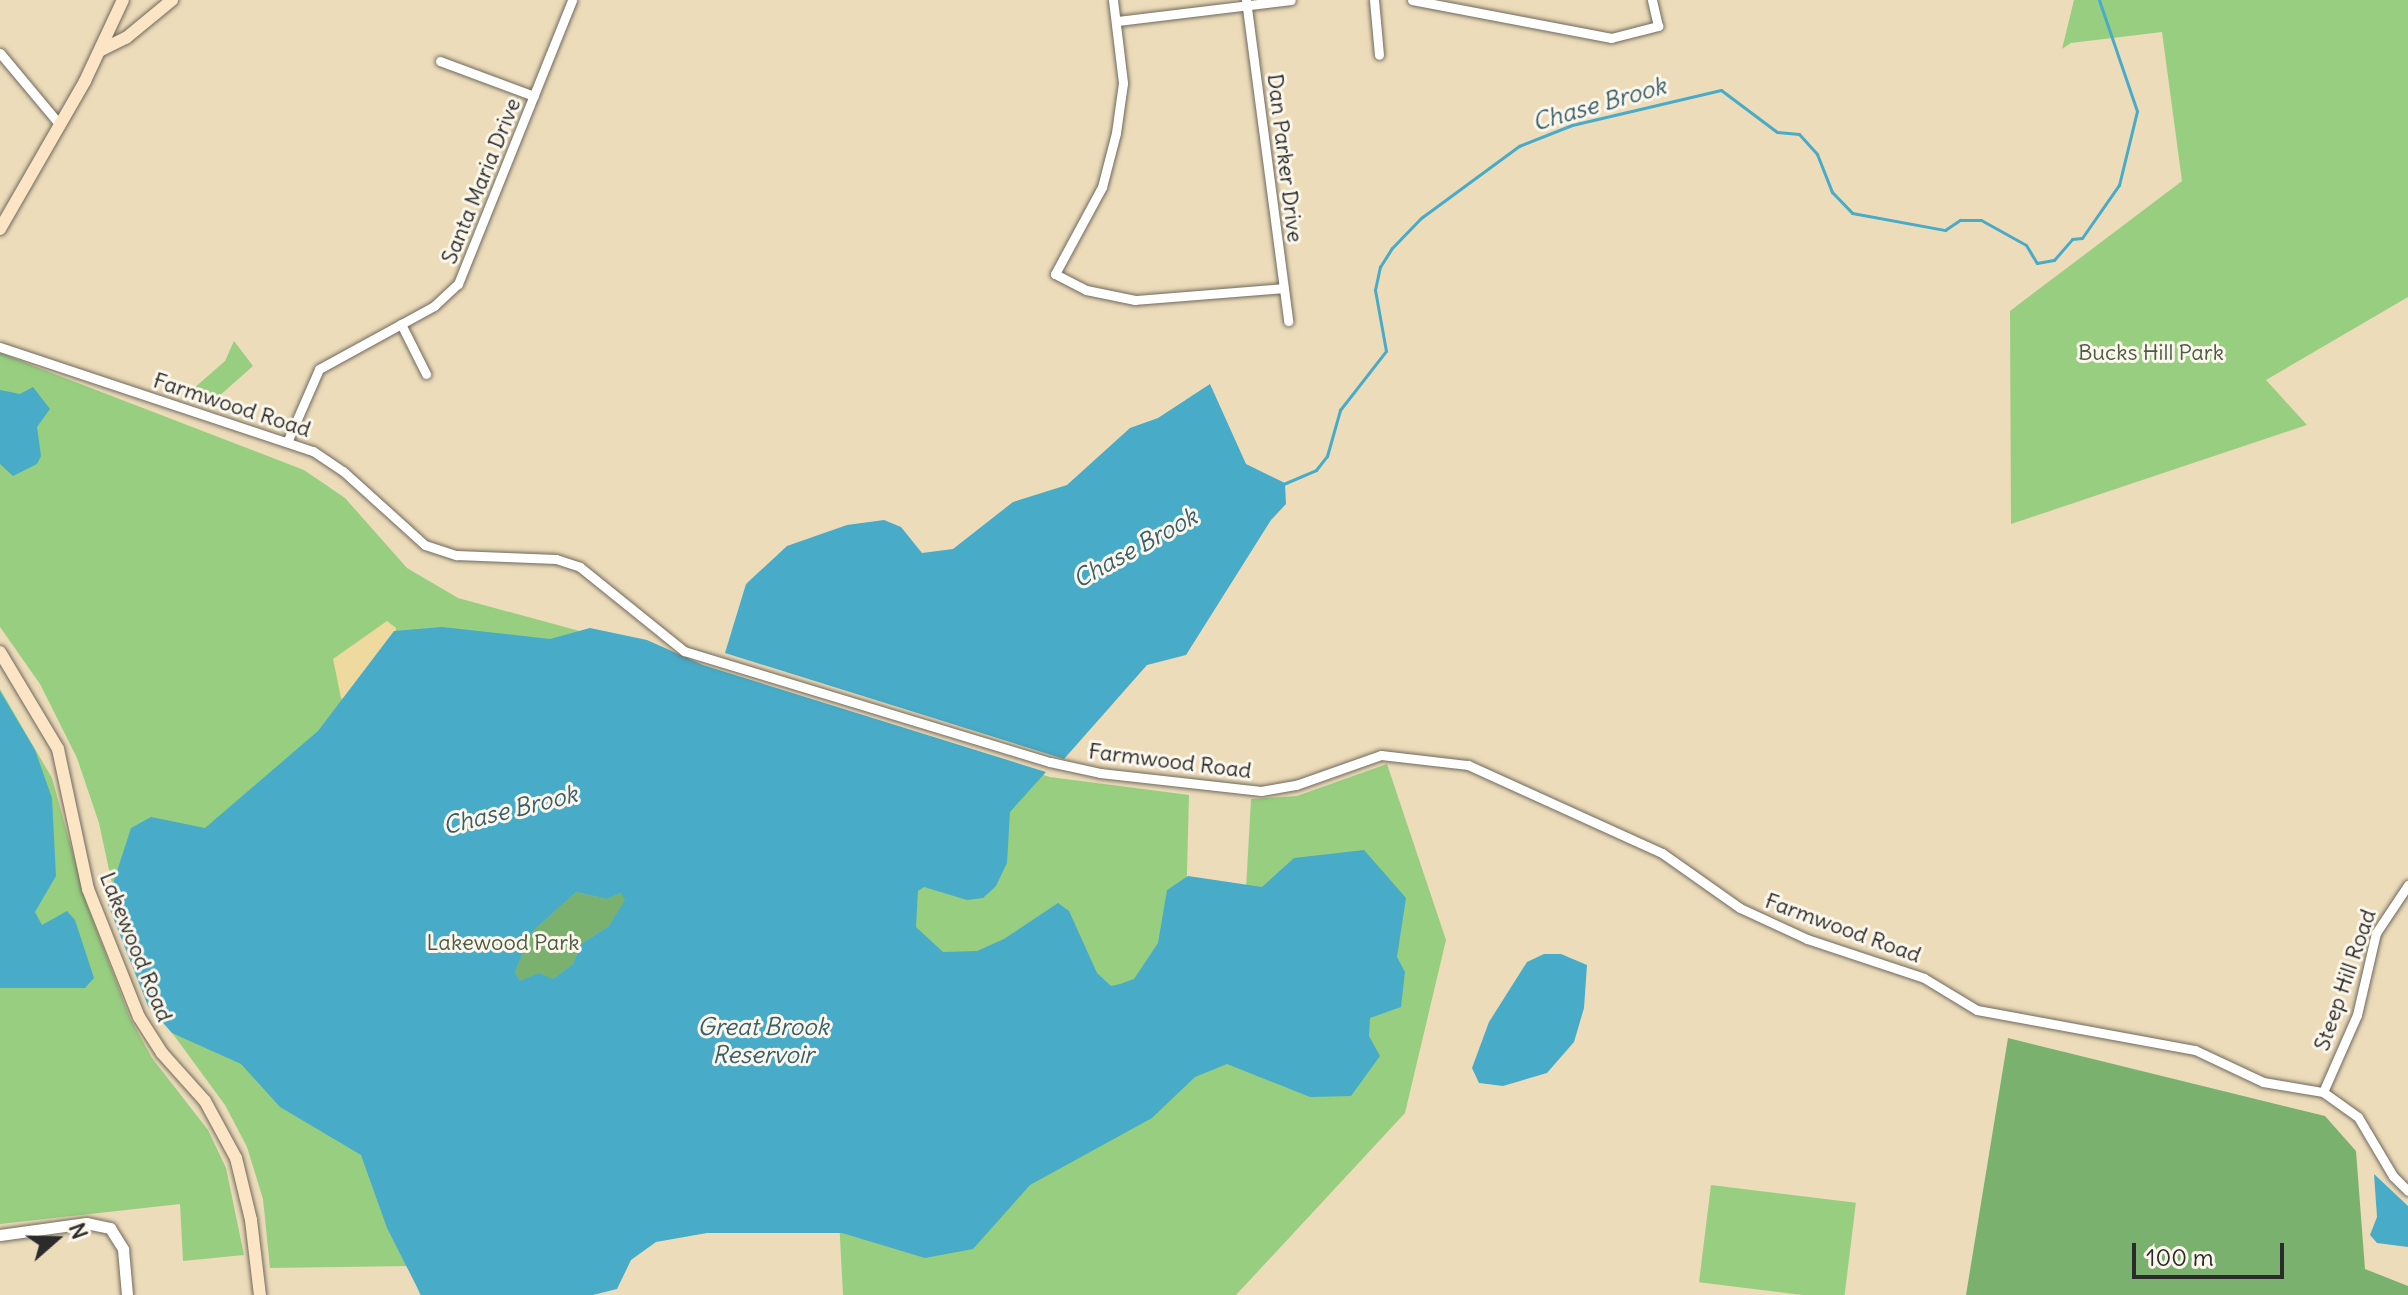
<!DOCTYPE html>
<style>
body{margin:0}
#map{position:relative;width:2408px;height:1295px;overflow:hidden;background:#eddcba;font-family:Delius,sans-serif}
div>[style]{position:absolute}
.green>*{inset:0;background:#98ce80;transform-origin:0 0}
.forest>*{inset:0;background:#7ab16e}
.sand>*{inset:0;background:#eeda9e}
.water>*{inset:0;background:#48abc8}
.stream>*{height:3px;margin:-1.5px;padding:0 1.5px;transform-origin:1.5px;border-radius:1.5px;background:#48abc8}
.roads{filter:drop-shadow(0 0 2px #6f695d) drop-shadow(0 0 2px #6f695d)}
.minor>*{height:9px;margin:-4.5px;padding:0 4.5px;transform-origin:4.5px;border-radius:4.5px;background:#fff}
.tertiary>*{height:11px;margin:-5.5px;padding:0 5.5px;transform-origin:5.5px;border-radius:5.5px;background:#fff}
.secondary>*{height:12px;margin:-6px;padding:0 6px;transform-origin:6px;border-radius:6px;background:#fce5c4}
span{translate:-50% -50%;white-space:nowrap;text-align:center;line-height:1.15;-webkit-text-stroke:6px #fbf7ec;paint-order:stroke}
.street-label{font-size:22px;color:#2b2b2b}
.park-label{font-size:22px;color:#4c5c44}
.water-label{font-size:24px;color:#375e6a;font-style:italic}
.north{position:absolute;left:16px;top:1199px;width:80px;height:80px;-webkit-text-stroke:6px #fbf7ec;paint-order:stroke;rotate:70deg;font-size:22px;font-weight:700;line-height:32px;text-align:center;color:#2b2b2b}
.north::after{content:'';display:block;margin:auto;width:28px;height:36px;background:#2b2b2b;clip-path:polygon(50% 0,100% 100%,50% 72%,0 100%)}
.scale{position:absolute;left:2132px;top:1243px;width:152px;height:36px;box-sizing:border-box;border:4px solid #2b2b2b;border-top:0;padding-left:10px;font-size:24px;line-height:28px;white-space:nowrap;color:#2b2b2b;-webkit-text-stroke:6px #fbf7ec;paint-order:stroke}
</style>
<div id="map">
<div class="green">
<div style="clip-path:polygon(2074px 0,2408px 0,2408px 297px,2266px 380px,2307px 425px,2011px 524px,2010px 311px,2182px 181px,2162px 32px,2071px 43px,2062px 49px)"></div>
<div style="clip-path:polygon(234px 341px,253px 366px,209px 405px,185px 396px,225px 361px)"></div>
<div style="clip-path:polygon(0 353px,304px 470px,345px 498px,407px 568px,458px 598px,642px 648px,1050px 777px,1189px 795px,1185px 949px,1244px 925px,1251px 799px,1297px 796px,1387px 764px,1446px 940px,1405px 1113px,1236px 1295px,843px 1295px,839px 1219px,642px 1232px,580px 1295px,420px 1295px,410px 1266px,270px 1268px,263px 1199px,247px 1147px,225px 1105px,159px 1015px,115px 898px,99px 823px,77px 758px,40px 684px,0 627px)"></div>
<div style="clip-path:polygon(0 689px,52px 778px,87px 905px,130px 1018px,152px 1058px,208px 1130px,226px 1168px,244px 1255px,183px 1261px,180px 1204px,0 1224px)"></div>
<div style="left:1711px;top:1185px;width:146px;height:98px;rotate:7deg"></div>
</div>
<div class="forest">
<div style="clip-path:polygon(576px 892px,607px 899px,621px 893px,626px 900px,609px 926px,581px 944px,573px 964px,553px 979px,520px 981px,515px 972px,532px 932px)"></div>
<div style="clip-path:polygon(2008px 1038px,2325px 1116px,2356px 1151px,2365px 1269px,2408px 1286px,2408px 1295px,1966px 1295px)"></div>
</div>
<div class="sand">
<div style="clip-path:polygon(387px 621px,396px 628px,395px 639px,349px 702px,341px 698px,333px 659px)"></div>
</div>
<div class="water">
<div style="clip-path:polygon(1210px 384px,1246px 464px,1285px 483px,1286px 504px,1271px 520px,1186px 655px,1147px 665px,1064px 759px,725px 653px,746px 584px,787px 546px,847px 525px,884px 520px,901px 527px,922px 553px,953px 549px,1013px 502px,1067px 485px,1130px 428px,1158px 418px)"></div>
<div style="clip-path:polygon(33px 387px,50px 409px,37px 427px,41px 456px,37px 464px,13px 476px,0 464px,0 390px,20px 394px)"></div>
<div style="clip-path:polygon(evenodd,442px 627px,550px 639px,590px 628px,647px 640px,703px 665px,1046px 772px,1010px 812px,1007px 863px,996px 886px,983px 898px,967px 900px,924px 887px,918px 891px,916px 927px,943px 952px,977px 951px,1004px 939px,1058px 903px,1069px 911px,1097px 973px,1111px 986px,1120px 984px,1134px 979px,1158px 943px,1167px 890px,1188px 876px,1262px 887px,1294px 858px,1364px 850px,1406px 898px,1397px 957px,1405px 972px,1401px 1007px,1370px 1018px,1369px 1036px,1380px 1056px,1351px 1096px,1310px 1097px,1227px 1064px,1195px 1077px,1152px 1118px,1030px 1185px,973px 1249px,925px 1258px,842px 1233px,707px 1233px,656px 1242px,631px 1260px,617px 1289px,593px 1295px,421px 1295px,387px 1228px,361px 1155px,280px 1107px,241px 1064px,172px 1033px,148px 1006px,107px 902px,131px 828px,151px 817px,205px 828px,318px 731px,394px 631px,442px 627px,576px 892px,607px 899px,621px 893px,625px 900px,609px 926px,581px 944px,573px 964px,553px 979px,539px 973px,520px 981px,515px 972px,532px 932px,576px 892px)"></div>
<div style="clip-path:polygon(0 691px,35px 750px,52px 798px,56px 876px,35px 912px,42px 925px,67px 911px,75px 920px,94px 978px,85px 988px,0 988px)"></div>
<div style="clip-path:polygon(1544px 954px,1561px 954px,1587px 965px,1584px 1008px,1574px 1042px,1547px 1073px,1503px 1086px,1479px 1083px,1472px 1068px,1489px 1022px,1527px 962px)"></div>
<div style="clip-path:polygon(2374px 1174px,2408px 1206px,2408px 1247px,2377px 1243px,2370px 1235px,2377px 1217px)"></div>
</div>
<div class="stream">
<div style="left:1281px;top:485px;width:38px;rotate:-23deg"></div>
<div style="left:1316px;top:470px;width:18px;rotate:-52deg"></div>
<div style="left:1327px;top:456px;width:48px;rotate:-74.2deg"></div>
<div style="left:1340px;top:410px;width:75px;rotate:-52.1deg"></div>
<div style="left:1386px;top:351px;width:62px;rotate:-100.2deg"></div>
<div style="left:1375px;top:290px;width:24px;rotate:-78deg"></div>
<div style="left:1380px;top:267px;width:22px;rotate:-58deg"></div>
<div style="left:1392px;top:248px;width:42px;rotate:-46deg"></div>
<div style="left:1421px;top:218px;width:122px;rotate:-36.3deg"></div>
<div style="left:1519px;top:146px;width:57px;rotate:-21.6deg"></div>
<div style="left:1572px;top:125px;width:153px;rotate:-13.2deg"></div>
<div style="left:1721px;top:90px;width:70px;rotate:36.9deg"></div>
<div style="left:1777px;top:132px;width:22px;rotate:5deg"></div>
<div style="left:1799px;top:134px;width:27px;rotate:48deg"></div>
<div style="left:1817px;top:154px;width:41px;rotate:68.5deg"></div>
<div style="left:1832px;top:192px;width:29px;rotate:46deg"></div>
<div style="left:1852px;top:213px;width:95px;rotate:10.4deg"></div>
<div style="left:1945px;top:230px;width:18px;rotate:-34deg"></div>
<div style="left:1960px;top:220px;width:21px"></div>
<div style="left:1981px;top:220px;width:51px;rotate:29.1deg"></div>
<div style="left:2026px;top:245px;width:21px;rotate:59deg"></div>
<div style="left:2037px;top:263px;width:17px;rotate:-10deg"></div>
<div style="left:2054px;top:260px;width:28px;rotate:-49deg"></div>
<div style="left:2072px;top:239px;width:10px;rotate:-6deg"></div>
<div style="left:2082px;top:238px;width:65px;rotate:-55.1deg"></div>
<div style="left:2119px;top:185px;width:76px;rotate:-76.3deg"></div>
<div style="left:2137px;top:111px;width:117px;rotate:-108.9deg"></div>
</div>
<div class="roads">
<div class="minor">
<div style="left:1113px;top:0;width:84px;rotate:83.1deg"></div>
<div style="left:1123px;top:83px;width:50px;rotate:98deg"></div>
<div style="left:1116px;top:133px;width:56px;rotate:104.5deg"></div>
<div style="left:1102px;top:187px;width:99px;rotate:118.4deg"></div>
<div style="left:1055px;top:274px;width:35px;rotate:27deg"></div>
<div style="left:1086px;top:290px;width:50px;rotate:11.5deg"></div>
<div style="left:1135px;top:300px;width:149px;rotate:-4.6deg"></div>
<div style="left:1246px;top:0;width:324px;rotate:82.5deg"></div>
<div style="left:1374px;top:0;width:55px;rotate:84.8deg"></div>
<div style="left:1412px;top:0;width:203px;rotate:10.8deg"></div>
<div style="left:1611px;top:38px;width:49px;rotate:-14.3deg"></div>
<div style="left:1658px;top:26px;width:27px;rotate:-103deg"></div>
<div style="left:1118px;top:21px;width:174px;rotate:-6.9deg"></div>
<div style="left:0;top:53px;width:94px;rotate:50.2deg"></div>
<div style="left:440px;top:61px;width:100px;rotate:20.4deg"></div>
<div style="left:401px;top:324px;width:56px;rotate:63.4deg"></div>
<div style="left:0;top:347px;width:330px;rotate:18.4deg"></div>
<div style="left:313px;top:451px;width:36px;rotate:34deg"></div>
<div style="left:343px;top:471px;width:110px;rotate:42.1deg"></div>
<div style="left:425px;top:545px;width:33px;rotate:18deg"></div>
<div style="left:456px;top:555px;width:100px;rotate:2.3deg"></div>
<div style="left:556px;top:559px;width:25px;rotate:18deg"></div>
<div style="left:580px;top:567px;width:134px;rotate:38.9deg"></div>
<div style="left:684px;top:651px;width:382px;rotate:16.9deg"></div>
<div style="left:1050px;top:762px;width:51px;rotate:12.4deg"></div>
<div style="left:1100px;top:773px;width:162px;rotate:6.4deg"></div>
<div style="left:1261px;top:791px;width:36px;rotate:-10deg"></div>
<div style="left:1296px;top:785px;width:90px;rotate:-19.4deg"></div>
<div style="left:1381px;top:755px;width:88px;rotate:6.6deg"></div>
<div style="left:1468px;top:765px;width:213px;rotate:24.4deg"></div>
<div style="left:1662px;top:853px;width:95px;rotate:35.2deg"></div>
<div style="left:1740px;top:908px;width:74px;rotate:24.8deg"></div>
<div style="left:1807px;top:939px;width:123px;rotate:18.4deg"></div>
<div style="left:1924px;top:978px;width:62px;rotate:31.1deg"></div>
<div style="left:1977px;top:1010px;width:222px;rotate:10.4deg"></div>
<div style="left:2195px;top:1050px;width:75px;rotate:25.2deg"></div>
<div style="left:2263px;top:1082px;width:61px;rotate:9.5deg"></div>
<div style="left:2323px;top:1092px;width:43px;rotate:35.5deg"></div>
<div style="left:2358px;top:1117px;width:69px;rotate:59.3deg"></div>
<div style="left:2393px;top:1176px;width:21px;rotate:45deg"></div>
<div style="left:288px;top:440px;width:77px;rotate:-66.4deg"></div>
<div style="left:319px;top:369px;width:131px;rotate:-28.7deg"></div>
<div style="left:434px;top:306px;width:33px;rotate:-43deg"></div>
<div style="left:458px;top:284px;width:306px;rotate:-68.1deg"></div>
<div style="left:2323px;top:1092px;width:84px;rotate:-66.2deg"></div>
<div style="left:2357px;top:1015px;width:84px;rotate:-77deg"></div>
<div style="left:2376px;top:933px;width:58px;rotate:-56.3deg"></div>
</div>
<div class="tertiary">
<div style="left:0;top:1235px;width:87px;rotate:-7.9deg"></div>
<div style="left:86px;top:1223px;width:25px;rotate:12deg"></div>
<div style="left:110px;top:1228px;width:25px;rotate:58deg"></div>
<div style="left:123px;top:1249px;width:46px;rotate:85deg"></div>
</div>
<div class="secondary">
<div style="left:101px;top:50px;width:28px;rotate:-26deg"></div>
<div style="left:126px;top:38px;width:60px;rotate:-39.6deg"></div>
<div style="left:0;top:229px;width:171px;rotate:-60.1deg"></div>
<div style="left:85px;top:81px;width:89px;rotate:-64.9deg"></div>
<div style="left:0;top:652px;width:113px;rotate:59.1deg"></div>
<div style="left:58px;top:749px;width:143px;rotate:77.9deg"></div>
<div style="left:88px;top:889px;width:138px;rotate:68.3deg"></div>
<div style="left:139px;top:1017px;width:43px;rotate:57.4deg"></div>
<div style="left:162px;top:1053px;width:64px;rotate:48.1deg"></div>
<div style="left:205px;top:1101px;width:65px;rotate:61.5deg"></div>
<div style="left:236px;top:1158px;width:64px;rotate:76.4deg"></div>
<div style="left:251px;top:1220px;width:76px;rotate:83.2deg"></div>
</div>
</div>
<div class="street-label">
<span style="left:1285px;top:158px;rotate:83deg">Dan Parker Drive</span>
<span style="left:481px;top:181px;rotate:-68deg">Santa Maria Drive</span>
<span style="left:232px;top:405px;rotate:18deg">Farmwood Road</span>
<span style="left:1170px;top:761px;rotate:7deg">Farmwood Road</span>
<span style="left:1843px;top:928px;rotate:20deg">Farmwood Road</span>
<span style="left:136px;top:947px;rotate:68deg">Lakewood Road</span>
<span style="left:2345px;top:980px;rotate:-71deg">Steep Hill Road</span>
</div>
<div class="park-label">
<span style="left:2151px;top:353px">Bucks Hill Park</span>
<span style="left:503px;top:943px">Lakewood Park</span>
</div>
<div class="water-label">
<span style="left:1599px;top:104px;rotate:-16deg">Chase Brook</span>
<span style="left:1135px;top:548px;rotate:-29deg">Chase Brook</span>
<span style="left:510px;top:810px;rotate:-14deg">Chase Brook</span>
<span style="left:763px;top:1041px">Great Brook<br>Reservoir</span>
</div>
<div class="north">N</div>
<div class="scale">100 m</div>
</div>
